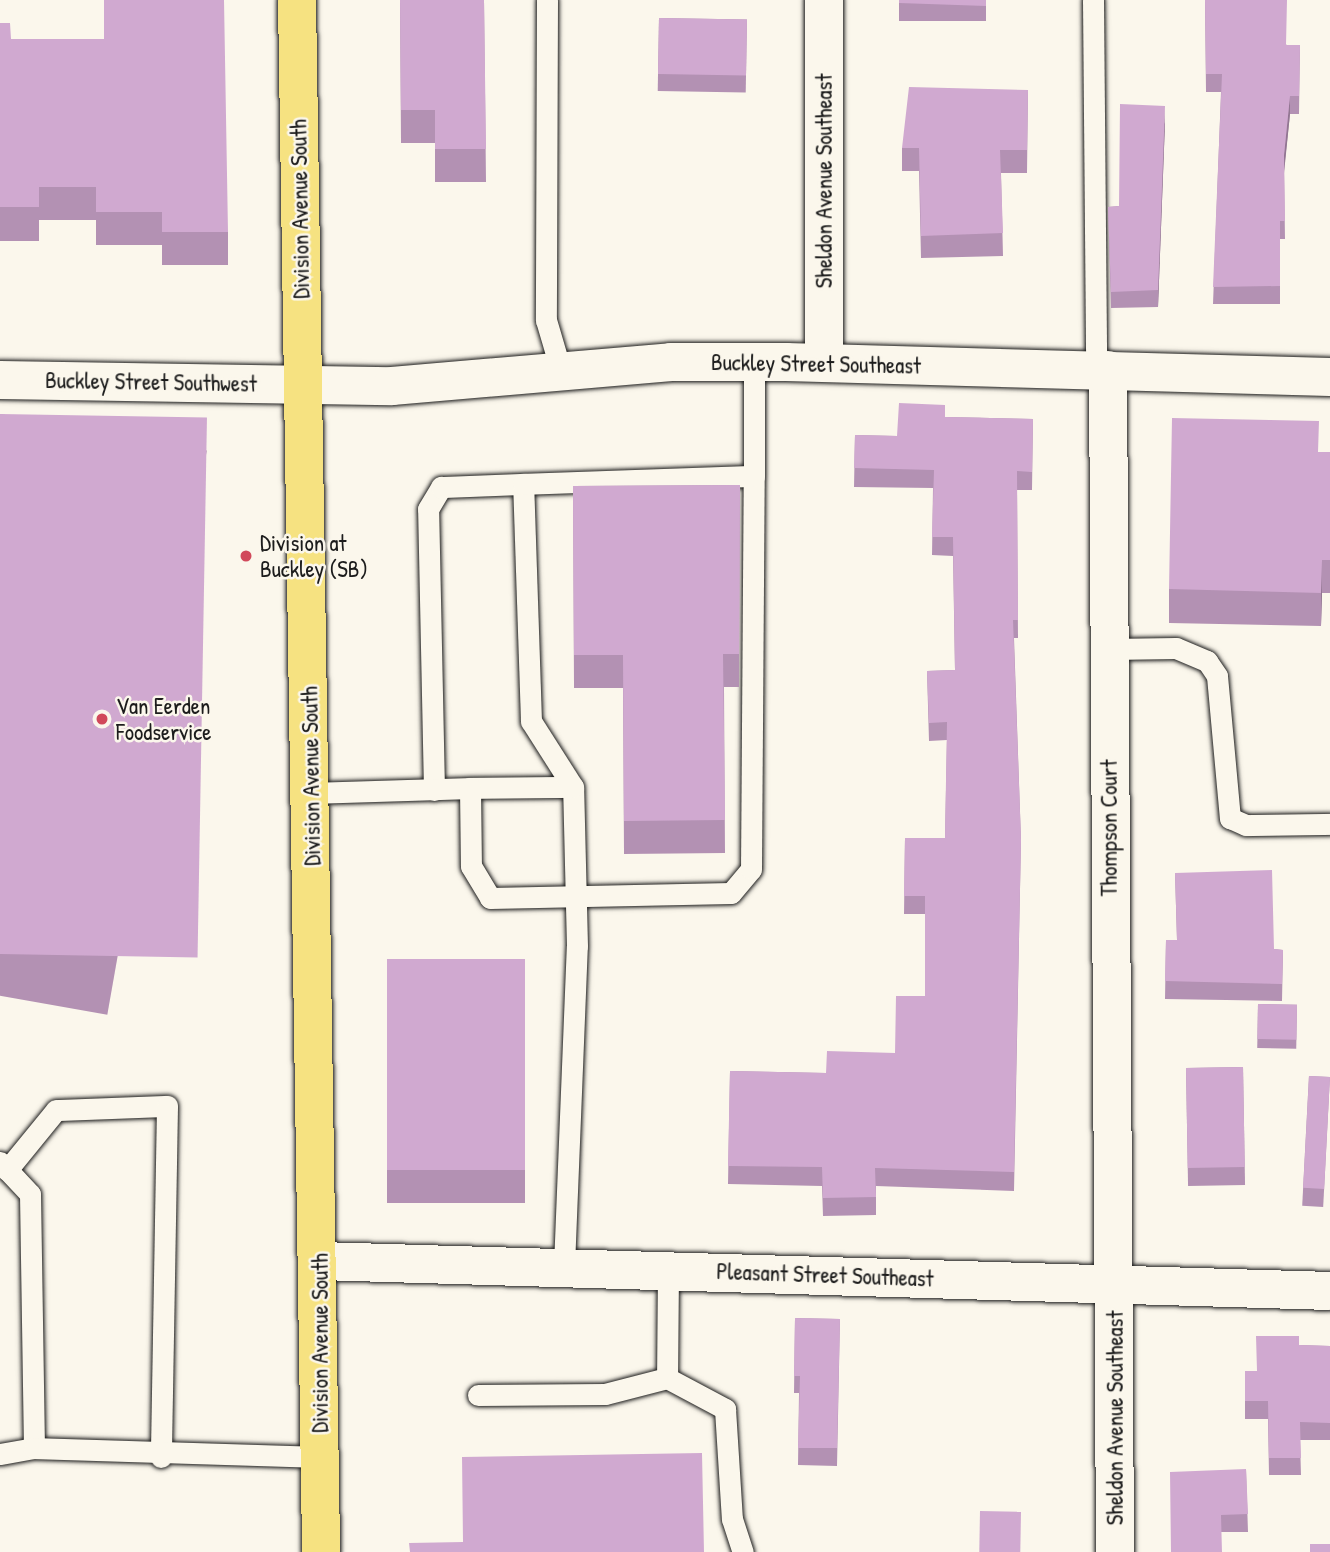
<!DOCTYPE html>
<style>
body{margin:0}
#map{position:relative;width:1330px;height:1552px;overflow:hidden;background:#fbf7ec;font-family:"Patrick Hand",sans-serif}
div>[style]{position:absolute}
.roads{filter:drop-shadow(0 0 2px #1c1c1c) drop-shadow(0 0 2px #1c1c1c)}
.lane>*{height:21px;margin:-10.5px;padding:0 10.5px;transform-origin:10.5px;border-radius:10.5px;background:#fbf7ec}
.street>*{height:38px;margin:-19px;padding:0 19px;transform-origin:19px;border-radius:19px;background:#fbf7ec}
.primary>*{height:38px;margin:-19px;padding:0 19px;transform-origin:19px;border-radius:19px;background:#f6e281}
.wall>*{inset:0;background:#b391b3;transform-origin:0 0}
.shaded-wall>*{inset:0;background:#927692}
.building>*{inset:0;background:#d0a9d0;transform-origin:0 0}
.dots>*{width:19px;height:19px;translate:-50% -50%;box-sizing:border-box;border:4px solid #fbf7ec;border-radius:50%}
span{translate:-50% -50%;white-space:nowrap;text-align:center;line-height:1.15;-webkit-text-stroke:5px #fbf7ec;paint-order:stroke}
.street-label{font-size:23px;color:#1c1c1c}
.poi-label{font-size:23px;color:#1c1c1c}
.left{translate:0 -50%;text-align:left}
</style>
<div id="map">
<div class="roads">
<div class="lane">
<div style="left:547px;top:0;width:320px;rotate:90.2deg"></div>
<div style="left:546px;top:320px;width:53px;rotate:73.6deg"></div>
<div style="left:1093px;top:0;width:370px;rotate:89.5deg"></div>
<div style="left:1109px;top:649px;width:67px;rotate:-0.9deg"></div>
<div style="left:1176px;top:648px;width:34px;rotate:23deg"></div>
<div style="left:1207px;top:661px;width:18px;rotate:56deg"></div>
<div style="left:1217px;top:676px;width:143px;rotate:84.8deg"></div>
<div style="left:1230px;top:818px;width:17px;rotate:24deg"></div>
<div style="left:1246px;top:825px;width:84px;rotate:-0.7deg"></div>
<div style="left:470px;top:788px;width:103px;rotate:-0.6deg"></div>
<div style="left:434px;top:790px;width:281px;rotate:-91.2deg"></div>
<div style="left:428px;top:509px;width:26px;rotate:-59deg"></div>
<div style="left:441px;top:487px;width:82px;rotate:-2.1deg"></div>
<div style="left:312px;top:793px;width:158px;rotate:-1.8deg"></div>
<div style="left:470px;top:788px;width:78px;rotate:89.3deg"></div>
<div style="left:471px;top:866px;width:37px;rotate:59deg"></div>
<div style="left:490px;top:898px;width:241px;rotate:-1.2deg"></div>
<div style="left:731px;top:893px;width:31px;rotate:-50deg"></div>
<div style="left:751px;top:869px;width:393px;rotate:-89.6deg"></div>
<div style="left:0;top:1162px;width:44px;rotate:46.8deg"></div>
<div style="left:30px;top:1194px;width:254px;rotate:89.1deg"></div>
<div style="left:34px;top:1448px;width:35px;rotate:170deg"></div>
<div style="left:7px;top:1170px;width:77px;rotate:-50.8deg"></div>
<div style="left:56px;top:1110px;width:111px;rotate:-2.1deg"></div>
<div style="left:167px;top:1106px;width:351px;rotate:91deg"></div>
<div style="left:564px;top:1266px;width:320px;rotate:-87.7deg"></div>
<div style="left:577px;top:946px;width:159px;rotate:-91.4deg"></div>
<div style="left:573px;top:787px;width:78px;rotate:-122.5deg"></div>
<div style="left:531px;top:721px;width:237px;rotate:-91.9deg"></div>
<div style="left:523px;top:484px;width:231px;rotate:-2deg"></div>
<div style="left:754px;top:476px;width:114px;rotate:-90deg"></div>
<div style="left:668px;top:1270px;width:108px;rotate:90.5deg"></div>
<div style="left:667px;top:1378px;width:66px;rotate:28.1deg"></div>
<div style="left:725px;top:1409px;width:110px;rotate:86.4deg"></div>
<div style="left:732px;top:1519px;width:35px;rotate:72deg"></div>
<div style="left:478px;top:1395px;width:127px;rotate:-0.5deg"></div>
<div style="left:605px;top:1394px;width:64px;rotate:-14.5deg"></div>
<div style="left:34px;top:1448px;width:285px;rotate:1.8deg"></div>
</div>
<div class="street">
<div style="left:824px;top:0;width:362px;rotate:90deg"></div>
<div style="left:1108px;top:370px;width:1182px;rotate:89.66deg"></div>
<div style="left:0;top:380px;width:392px;rotate:0.9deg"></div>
<div style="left:392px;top:386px;width:280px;rotate:-4.9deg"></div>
<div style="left:671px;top:362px;width:115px"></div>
<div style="left:786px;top:362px;width:544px;rotate:1.58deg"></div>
<div style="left:320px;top:1261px;width:1010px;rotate:1.7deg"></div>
</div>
<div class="primary">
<div style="left:297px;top:0;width:1552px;rotate:89.11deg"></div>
</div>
</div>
<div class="wall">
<div style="clip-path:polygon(400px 0,484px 0,486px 182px,435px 182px,435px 143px,401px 143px)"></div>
<div style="left:899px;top:0;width:87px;height:21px"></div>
<div style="clip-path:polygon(1205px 0,1287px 45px,1300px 45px,1299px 114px,1290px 114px,1284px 170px,1285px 239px,1280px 239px,1280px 304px,1213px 304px,1221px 92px,1206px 92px)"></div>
<div style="left:659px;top:18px;width:88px;height:73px;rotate:1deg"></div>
<div style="clip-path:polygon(0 23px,11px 39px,228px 232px,228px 265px,162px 265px,162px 245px,96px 245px,96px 220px,39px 220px,39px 241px,0 241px)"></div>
<div style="clip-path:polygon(1028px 90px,1027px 173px,1001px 173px,1003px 256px,921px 258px,919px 171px,902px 171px,902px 148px)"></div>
<div style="clip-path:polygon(1165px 122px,1158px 307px,1111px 308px,1108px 207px,1119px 206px)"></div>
<div style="left:0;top:414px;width:210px;height:573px;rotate:10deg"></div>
<div style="clip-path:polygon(945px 417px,1033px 419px,1032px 490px,1017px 490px,1018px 638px,1014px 638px,1021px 840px,1014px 1191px,876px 1186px,876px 1215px,823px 1216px,822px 1186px,728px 1184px,730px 1071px,826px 1073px,895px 1053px,925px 996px,925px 914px,904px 914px,905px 838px,945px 838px,947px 740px,929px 741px,927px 671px,955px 670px,953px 556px,932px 555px,933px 488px,854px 487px,855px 435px,897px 436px)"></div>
<div style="clip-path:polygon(1319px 452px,1330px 452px,1330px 593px,1322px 593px,1321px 626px,1169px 623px,1169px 589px)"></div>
<div style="clip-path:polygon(740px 485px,739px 687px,724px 687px,725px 853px,624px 854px,623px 688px,574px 688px,573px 486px)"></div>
<div style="clip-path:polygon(1175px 873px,1274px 949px,1283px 950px,1282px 1001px,1165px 999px,1166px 940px,1177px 940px)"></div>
<div style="left:525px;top:959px;width:244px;height:138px;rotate:90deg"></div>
<div style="left:1258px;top:1004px;width:39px;height:44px;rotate:1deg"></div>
<div style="left:1243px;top:1067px;width:118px;height:57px;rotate:89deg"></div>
<div style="left:1309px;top:1076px;width:21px;height:130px;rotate:3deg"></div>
<div style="clip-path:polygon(795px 1318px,840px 1319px,837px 1466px,798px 1465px,799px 1393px,794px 1393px)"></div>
<div style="clip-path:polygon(1299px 1345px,1330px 1346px,1330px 1440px,1300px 1440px,1301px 1475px,1269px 1475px,1268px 1419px,1245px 1419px,1245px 1371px,1257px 1371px)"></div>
<div style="clip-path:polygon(1246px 1469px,1248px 1532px,1221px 1532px,1171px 1552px)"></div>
</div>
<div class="shaded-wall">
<div style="clip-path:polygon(1290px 96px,1290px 114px,1284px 173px,1284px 155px)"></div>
<div style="clip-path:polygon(1165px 106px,1165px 122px,1158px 307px,1158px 290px)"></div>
<div style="clip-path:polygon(1322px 560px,1322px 593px,1321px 626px,1321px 593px)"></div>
</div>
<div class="building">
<div style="clip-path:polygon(104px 0,224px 0,228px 232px,162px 232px,162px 212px,96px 212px,96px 187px,39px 187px,39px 207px,0 207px,0 23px,10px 23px,11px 39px,104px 39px)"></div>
<div style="clip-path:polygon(400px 0,484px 0,486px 149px,435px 149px,435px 110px,401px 110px)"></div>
<div style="clip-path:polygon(899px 0,986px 0,986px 6px,899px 3px)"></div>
<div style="clip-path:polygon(1205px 0,1287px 0,1286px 45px,1300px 45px,1299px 96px,1290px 96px,1284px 155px,1285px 221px,1280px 221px,1280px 286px,1213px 287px,1222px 74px,1206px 74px)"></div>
<div style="left:659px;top:18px;width:88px;height:56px;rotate:1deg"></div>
<div style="clip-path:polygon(909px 87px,1028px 90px,1027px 150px,1000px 150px,1003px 233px,921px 236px,919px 148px,902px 148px)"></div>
<div style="clip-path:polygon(1120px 104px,1165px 106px,1158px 290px,1111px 292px,1108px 207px,1119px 206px)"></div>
<div style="clip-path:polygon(899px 403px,945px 405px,945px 417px,1033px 419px,1032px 472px,1017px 471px,1018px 620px,1013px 620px,1021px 840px,1014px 1172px,875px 1168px,876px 1197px,823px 1198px,822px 1167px,728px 1166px,730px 1071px,826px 1073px,827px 1051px,895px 1053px,896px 996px,925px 996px,925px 896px,904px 896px,905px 838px,945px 838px,947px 722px,929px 723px,927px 671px,955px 670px,953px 537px,932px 537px,934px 470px,854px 468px,855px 435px,897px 436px)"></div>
<div style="left:0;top:414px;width:207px;height:540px;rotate:1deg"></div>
<div style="clip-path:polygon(1172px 418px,1319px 421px,1318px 452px,1330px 452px,1330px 560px,1322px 560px,1321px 593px,1169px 589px)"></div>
<div style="clip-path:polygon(740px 485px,739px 654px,723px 654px,725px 820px,624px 821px,623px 655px,574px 655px,573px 486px)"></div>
<div style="clip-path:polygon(1272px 870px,1274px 949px,1283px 950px,1282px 984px,1165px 981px,1166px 940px,1177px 940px,1175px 873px)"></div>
<div style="left:525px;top:959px;width:211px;height:138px;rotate:90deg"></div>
<div style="left:1258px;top:1004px;width:39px;height:35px;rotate:1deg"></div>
<div style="left:1243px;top:1067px;width:100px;height:57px;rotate:89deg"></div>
<div style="left:1309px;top:1076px;width:21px;height:112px;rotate:3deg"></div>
<div style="clip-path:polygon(795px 1318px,840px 1319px,837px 1448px,798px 1448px,800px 1376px,794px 1376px)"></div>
<div style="clip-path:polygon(1256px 1336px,1299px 1336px,1299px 1345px,1330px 1346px,1330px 1423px,1300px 1422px,1301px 1458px,1269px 1458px,1268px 1401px,1245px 1401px,1245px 1371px,1257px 1371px)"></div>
<div style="clip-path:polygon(702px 1453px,704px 1552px,410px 1552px,409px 1543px,463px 1542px,462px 1457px)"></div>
<div style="clip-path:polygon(1246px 1469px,1248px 1514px,1221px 1515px,1222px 1552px,1171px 1552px,1170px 1472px)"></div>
<div style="left:980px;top:1511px;width:41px;height:41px;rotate:1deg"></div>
<div style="left:1330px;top:1544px;width:8px;height:20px;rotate:90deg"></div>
</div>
<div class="dots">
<div style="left:246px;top:556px;background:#d1495b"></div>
<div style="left:102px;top:719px;background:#d1495b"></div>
</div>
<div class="street-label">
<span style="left:824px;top:181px;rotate:-90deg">Sheldon Avenue Southeast</span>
<span style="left:300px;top:209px;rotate:-91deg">Division Avenue South</span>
<span style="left:816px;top:364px;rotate:1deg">Buckley Street Southeast</span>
<span style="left:151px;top:382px;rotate:1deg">Buckley Street Southwest</span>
<span style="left:311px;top:776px;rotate:-91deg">Division Avenue South</span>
<span style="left:1109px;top:828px;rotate:-90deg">Thompson Court</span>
<span style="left:825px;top:1275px;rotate:2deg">Pleasant Street Southeast</span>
<span style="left:320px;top:1343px;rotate:-90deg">Division Avenue South</span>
<span style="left:1115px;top:1418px;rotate:-90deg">Sheldon Avenue Southeast</span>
</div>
<div class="poi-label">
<span class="left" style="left:260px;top:556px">Division at<br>Buckley (SB)</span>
<span class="left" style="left:116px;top:719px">Van Eerden<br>Foodservice</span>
</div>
</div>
